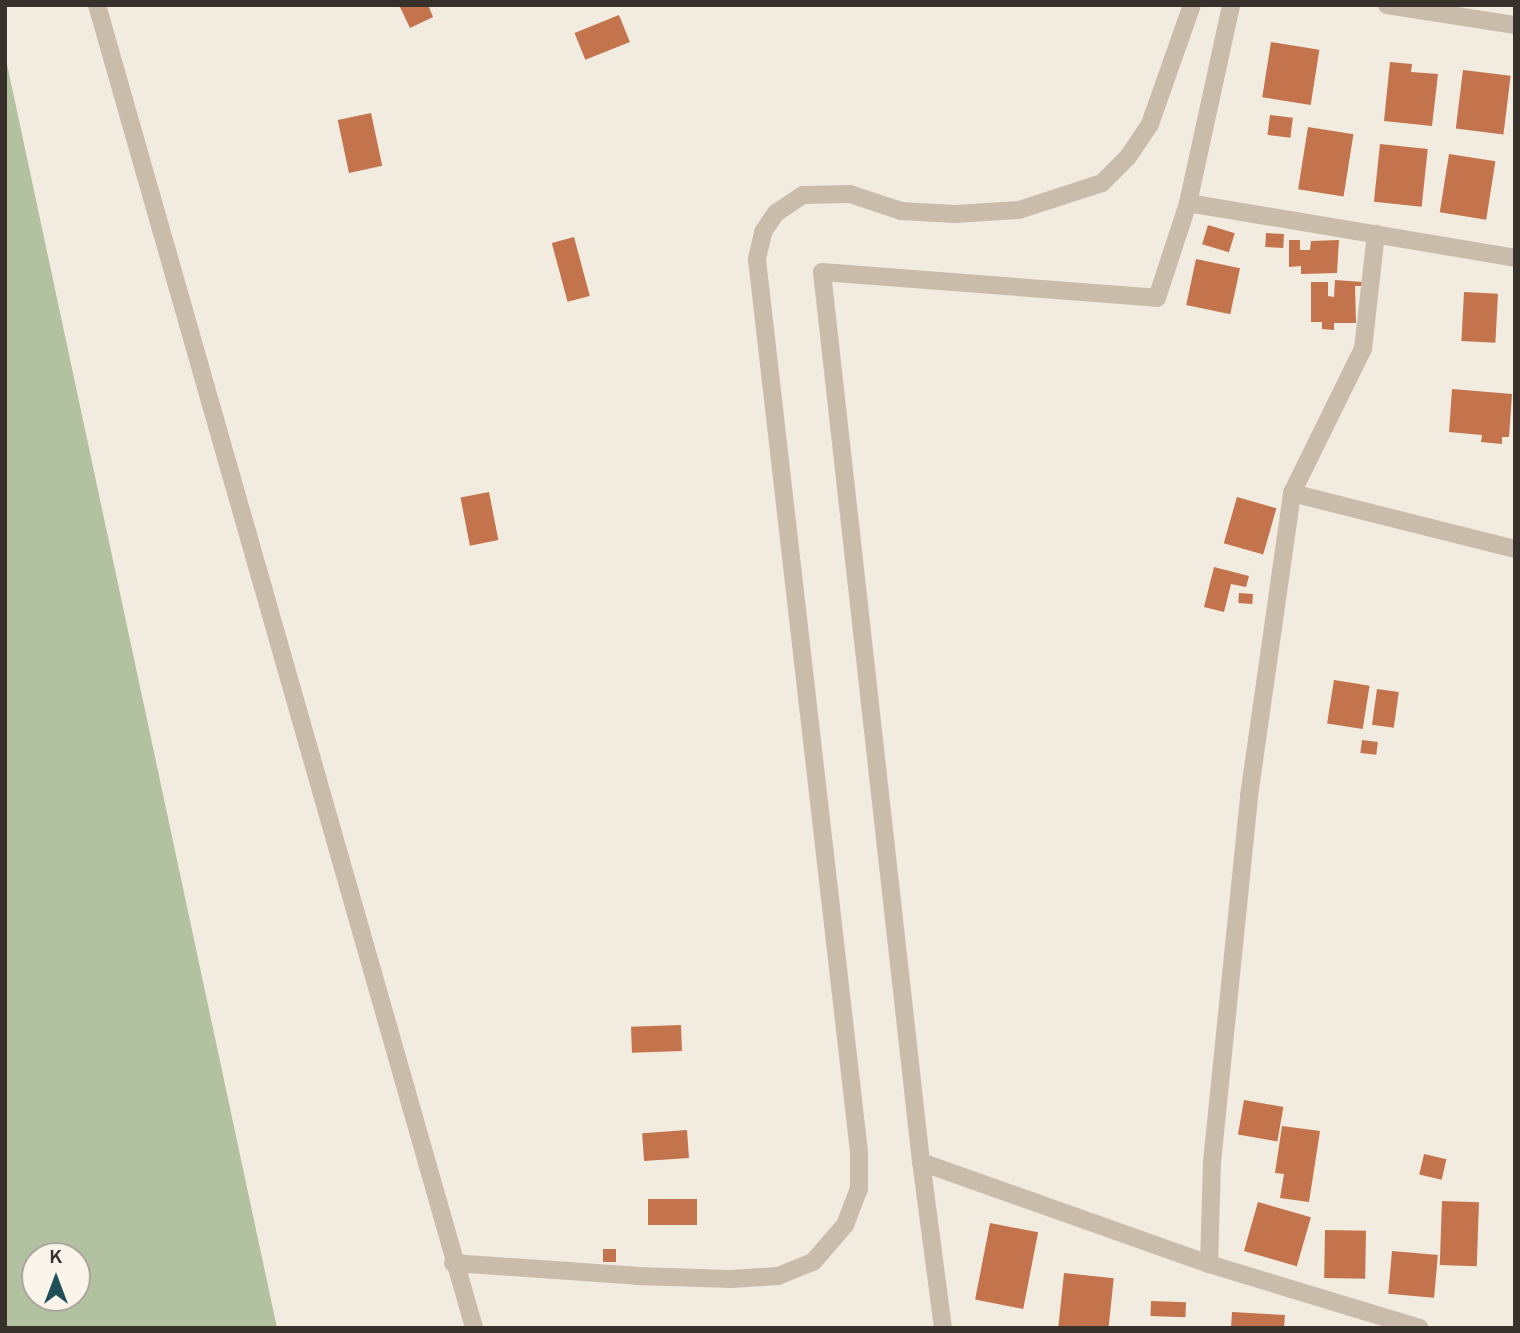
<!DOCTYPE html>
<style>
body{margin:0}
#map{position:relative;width:1520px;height:1333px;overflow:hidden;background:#f2ebdf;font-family:Overpass,sans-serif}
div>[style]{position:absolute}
.green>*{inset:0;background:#b2c19f}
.building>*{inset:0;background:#c3744c;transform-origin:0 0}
.minor>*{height:18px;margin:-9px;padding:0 9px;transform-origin:9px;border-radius:9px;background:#cabcab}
span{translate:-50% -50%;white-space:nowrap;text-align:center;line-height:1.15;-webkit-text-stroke:5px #faf4eb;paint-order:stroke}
.frame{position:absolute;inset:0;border:7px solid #38302a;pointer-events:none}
.north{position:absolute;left:21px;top:1242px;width:70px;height:70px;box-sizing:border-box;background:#faf4eb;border:2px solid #aca69e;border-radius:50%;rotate:0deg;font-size:19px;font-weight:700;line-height:28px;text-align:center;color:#38302a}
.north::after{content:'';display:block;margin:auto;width:24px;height:32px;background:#205059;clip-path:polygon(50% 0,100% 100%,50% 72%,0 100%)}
</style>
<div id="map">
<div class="green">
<div style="clip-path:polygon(evenodd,5px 55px,277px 1328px,5px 1328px,5px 55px,35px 1256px,77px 1256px,77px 1298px,35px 1298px,35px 1256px)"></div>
</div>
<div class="building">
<div style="clip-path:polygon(399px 5px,428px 5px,433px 17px,410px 28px)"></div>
<div style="left:619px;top:15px;width:29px;height:48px;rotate:68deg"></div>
<div style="left:1271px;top:42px;width:49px;height:56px;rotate:9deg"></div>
<div style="clip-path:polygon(1390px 62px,1412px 64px,1411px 72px,1438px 74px,1432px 126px,1384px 121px)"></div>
<div style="left:1463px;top:70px;width:48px;height:59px;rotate:7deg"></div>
<div style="left:371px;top:113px;width:54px;height:34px;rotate:78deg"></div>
<div style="left:1270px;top:115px;width:23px;height:20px;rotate:7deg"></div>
<div style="left:1308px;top:127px;width:46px;height:63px;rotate:9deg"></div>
<div style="left:1380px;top:144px;width:48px;height:58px;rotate:6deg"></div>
<div style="left:1449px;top:154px;width:47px;height:59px;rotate:9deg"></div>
<div style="left:1208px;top:225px;width:28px;height:20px;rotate:17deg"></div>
<div style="left:1266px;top:233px;width:18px;height:14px;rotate:3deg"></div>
<div style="left:574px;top:237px;width:61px;height:23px;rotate:75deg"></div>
<div style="clip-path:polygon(1289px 240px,1300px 240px,1300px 250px,1310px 250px,1311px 241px,1339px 240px,1337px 273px,1301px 274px,1301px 266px,1289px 267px)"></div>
<div style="left:1196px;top:259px;width:45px;height:47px;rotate:12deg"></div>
<div style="clip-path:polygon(1335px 280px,1362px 282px,1362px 286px,1355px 286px,1356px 323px,1334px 323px,1334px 330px,1322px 329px,1322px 322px,1311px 322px,1311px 282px,1328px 282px,1328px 296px,1334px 297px)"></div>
<div style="left:1464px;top:292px;width:34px;height:49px;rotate:3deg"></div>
<div style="clip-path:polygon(1452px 389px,1512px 394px,1509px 437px,1502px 437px,1502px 444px,1481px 442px,1482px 435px,1449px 432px)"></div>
<div style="left:489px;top:492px;width:49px;height:29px;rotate:79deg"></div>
<div style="left:1237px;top:497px;width:41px;height:48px;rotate:16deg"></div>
<div style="clip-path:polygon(1214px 567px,1249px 576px,1246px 587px,1231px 584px,1224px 612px,1204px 607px)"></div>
<div style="left:1239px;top:593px;width:14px;height:10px;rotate:4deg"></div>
<div style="left:1334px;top:680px;width:36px;height:44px;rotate:9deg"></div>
<div style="left:1377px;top:689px;width:22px;height:36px;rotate:8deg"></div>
<div style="left:1362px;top:740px;width:16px;height:13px;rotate:7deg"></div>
<div style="left:681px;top:1025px;width:26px;height:50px;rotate:88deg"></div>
<div style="left:1244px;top:1100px;width:40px;height:35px;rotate:10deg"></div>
<div style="clip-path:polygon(1282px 1126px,1320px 1131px,1309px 1202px,1280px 1198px,1284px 1174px,1275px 1173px)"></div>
<div style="left:687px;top:1130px;width:28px;height:45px;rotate:86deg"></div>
<div style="left:1424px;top:1154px;width:23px;height:21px;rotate:13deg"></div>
<div style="left:697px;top:1199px;width:26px;height:49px;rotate:90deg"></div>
<div style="left:1442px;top:1201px;width:37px;height:64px;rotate:2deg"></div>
<div style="left:1258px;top:1202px;width:55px;height:51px;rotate:16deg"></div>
<div style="left:990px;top:1223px;width:49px;height:78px;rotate:11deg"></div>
<div style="left:1325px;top:1230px;width:41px;height:48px;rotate:1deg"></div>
<div style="left:603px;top:1249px;width:13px;height:13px"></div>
<div style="left:1392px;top:1251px;width:46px;height:43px;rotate:5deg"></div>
<div style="left:1064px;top:1273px;width:50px;height:55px;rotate:6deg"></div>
<div style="left:1151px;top:1301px;width:35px;height:15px;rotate:2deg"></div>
<div style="clip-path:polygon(1232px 1312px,1285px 1315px,1284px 1328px,1231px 1328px)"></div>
</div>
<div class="minor">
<div style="left:97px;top:5px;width:1376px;rotate:74.09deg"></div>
<div style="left:1387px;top:5px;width:130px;rotate:8.9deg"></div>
<div style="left:1188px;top:203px;width:332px;rotate:9.5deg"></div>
<div style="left:1292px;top:493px;width:161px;rotate:-63.8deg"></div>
<div style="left:1363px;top:349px;width:116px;rotate:-83.6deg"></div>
<div style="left:921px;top:1162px;width:895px;rotate:-96.35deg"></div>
<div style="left:822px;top:272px;width:336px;rotate:4.4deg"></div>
<div style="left:1157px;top:298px;width:100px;rotate:-71.9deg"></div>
<div style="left:1188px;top:203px;width:203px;rotate:-77.7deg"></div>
<div style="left:453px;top:1263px;width:184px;rotate:4deg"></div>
<div style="left:637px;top:1276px;width:94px;rotate:1.8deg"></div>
<div style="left:731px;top:1279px;width:47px;rotate:-3.7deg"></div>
<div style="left:778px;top:1276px;width:38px;rotate:-22deg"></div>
<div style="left:813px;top:1262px;width:49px;rotate:-49.1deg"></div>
<div style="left:845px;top:1225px;width:39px;rotate:-69deg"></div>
<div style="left:859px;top:1189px;width:37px;rotate:-90deg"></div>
<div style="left:859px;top:1152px;width:899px;rotate:-96.52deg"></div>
<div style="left:757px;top:259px;width:28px;rotate:-77deg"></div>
<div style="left:763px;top:232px;width:23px;rotate:-56deg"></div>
<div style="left:776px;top:213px;width:32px;rotate:-34deg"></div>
<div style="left:803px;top:195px;width:47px;rotate:-1.2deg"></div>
<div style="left:850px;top:194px;width:54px;rotate:18.4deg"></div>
<div style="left:901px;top:211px;width:54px;rotate:3.2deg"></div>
<div style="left:955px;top:214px;width:64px;rotate:-3.6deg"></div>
<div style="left:1019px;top:210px;width:87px;rotate:-18deg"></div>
<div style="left:1102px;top:183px;width:37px;rotate:-45deg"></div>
<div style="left:1128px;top:157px;width:40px;rotate:-56deg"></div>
<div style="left:1150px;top:124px;width:126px;rotate:-70.6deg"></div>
<div style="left:1209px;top:1264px;width:102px;rotate:-88.3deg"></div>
<div style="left:1212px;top:1162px;width:368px;rotate:-84.2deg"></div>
<div style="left:1249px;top:796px;width:306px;rotate:-81.9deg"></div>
<div style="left:1292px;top:493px;width:230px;rotate:14.1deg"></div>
<div style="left:943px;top:1328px;width:167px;rotate:-97.5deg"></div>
<div style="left:921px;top:1162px;width:306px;rotate:19.5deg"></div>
<div style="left:1209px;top:1264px;width:220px;rotate:16.9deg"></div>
</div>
<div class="frame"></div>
<div class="north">K</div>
</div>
